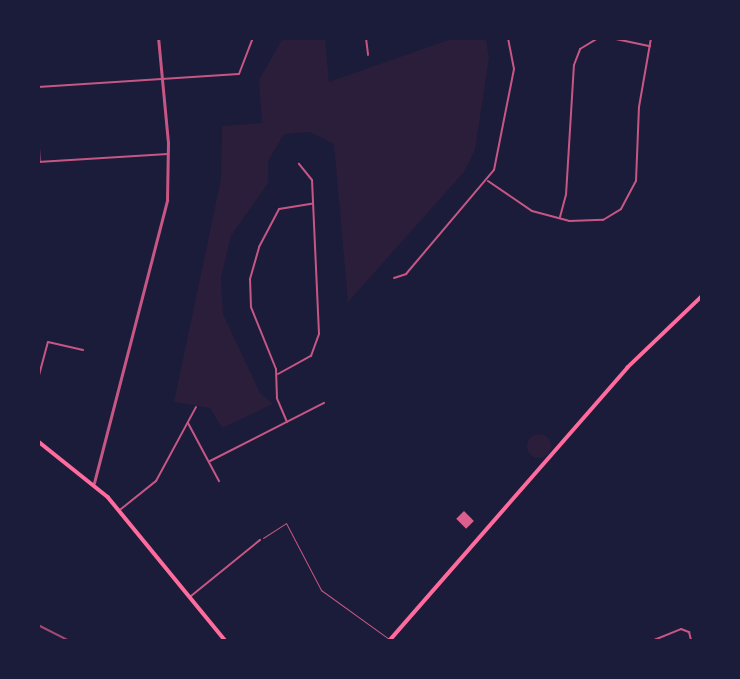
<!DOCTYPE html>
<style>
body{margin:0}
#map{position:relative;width:740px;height:679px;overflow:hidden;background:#1b1b3a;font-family:Arial,sans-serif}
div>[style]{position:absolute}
.green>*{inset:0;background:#2a1e3b}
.round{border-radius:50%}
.building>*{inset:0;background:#dd5f8e;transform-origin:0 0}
.service>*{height:1px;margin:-0.5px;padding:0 0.5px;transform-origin:0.5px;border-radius:0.5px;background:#c65784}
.minor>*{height:2px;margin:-1px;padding:0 1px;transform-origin:1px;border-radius:1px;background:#c65784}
.tertiary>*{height:2.5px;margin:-1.25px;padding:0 1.25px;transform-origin:1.25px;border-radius:1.25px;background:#c65784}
.primary>*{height:3.5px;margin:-1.75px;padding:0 1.75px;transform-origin:1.75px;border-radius:1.75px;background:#ff6b9d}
.trunk>*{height:3.5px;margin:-1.75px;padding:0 1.75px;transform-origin:1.75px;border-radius:1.75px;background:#ff6b9d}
.rail>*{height:2px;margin:-1px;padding:0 1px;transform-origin:1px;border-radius:1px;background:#a44b75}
span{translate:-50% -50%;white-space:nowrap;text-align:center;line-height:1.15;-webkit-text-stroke:7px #1b1b3a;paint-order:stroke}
.frame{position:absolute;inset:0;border:40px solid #1b1b3a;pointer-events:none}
</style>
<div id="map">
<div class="green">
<div style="clip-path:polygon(283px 38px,325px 39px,329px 82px,451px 39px,486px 39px,489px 58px,475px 150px,464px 172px,348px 302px,334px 144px,310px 132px,284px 134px,268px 161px,268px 183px,231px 236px,221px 278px,223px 314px,260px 393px,273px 404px,222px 428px,210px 408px,174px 402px,221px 179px,222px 126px,262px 123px,259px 80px)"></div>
<div class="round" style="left:527px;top:434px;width:24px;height:24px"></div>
</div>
<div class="building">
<div style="left:464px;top:511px;width:14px;height:11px;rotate:45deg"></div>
</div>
<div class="service">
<div style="left:263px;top:538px;width:27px;rotate:-33deg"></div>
<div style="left:286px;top:523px;width:76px;rotate:62.4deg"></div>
<div style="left:321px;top:590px;width:84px;rotate:35.8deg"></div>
</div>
<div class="minor">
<div style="left:366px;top:38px;width:17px;rotate:83deg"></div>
<div style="left:611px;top:38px;width:40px;rotate:12deg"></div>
<div style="left:38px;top:87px;width:201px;rotate:-3.7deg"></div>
<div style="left:239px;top:74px;width:39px;rotate:-69deg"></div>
<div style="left:38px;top:129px;width:33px;rotate:87deg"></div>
<div style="left:38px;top:162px;width:130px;rotate:-3.5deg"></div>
<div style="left:488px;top:181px;width:53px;rotate:34.3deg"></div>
<div style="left:532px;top:211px;width:38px;rotate:15deg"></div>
<div style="left:569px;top:221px;width:34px;rotate:-2deg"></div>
<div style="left:603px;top:220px;width:21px;rotate:-31deg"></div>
<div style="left:621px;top:209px;width:32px;rotate:-62deg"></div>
<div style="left:636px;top:181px;width:74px;rotate:-87.7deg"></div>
<div style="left:639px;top:107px;width:70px;rotate:-80.1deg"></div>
<div style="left:560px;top:217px;width:23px;rotate:-75deg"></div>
<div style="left:566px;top:195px;width:130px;rotate:-86.5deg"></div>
<div style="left:574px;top:65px;width:17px;rotate:-69deg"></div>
<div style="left:580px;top:49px;width:21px;rotate:-31deg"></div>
<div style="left:394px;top:278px;width:13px;rotate:-18deg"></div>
<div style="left:406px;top:274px;width:136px;rotate:-49.8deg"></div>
<div style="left:494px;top:170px;width:103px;rotate:-78.8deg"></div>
<div style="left:514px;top:69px;width:32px;rotate:-101deg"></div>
<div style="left:278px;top:374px;width:38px;rotate:-29deg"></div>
<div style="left:311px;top:356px;width:23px;rotate:-70deg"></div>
<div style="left:319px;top:334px;width:154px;rotate:-92.6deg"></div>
<div style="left:312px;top:180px;width:21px;rotate:-129deg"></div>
<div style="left:38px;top:379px;width:38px;rotate:-75deg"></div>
<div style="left:48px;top:342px;width:36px;rotate:13deg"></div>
<div style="left:287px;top:422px;width:26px;rotate:-113deg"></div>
<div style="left:277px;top:398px;width:29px;rotate:-92deg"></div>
<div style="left:276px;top:369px;width:67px;rotate:-112deg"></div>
<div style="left:251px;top:307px;width:28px;rotate:-92deg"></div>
<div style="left:250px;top:279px;width:33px;rotate:-74deg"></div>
<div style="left:259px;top:247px;width:43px;rotate:-62.2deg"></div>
<div style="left:279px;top:209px;width:33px;rotate:-9deg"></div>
<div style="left:188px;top:423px;width:66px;rotate:61.9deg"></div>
<div style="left:210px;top:461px;width:128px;rotate:-27deg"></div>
<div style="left:121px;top:509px;width:45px;rotate:-38.7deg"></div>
<div style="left:156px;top:481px;width:84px;rotate:-61.6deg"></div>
<div style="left:191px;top:596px;width:89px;rotate:-39.1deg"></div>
<div style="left:470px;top:640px;width:20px"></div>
<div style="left:654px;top:640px;width:29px;rotate:-22deg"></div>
<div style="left:681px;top:629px;width:9px;rotate:21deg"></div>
<div style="left:689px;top:632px;width:8px;rotate:76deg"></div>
</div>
<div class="tertiary">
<div style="left:94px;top:483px;width:292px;rotate:-75.5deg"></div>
<div style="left:167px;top:200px;width:57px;rotate:-89deg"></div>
<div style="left:168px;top:143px;width:105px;rotate:-95.4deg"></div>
</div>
<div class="primary">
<div style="left:390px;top:640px;width:361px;rotate:-48.9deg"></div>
<div style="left:627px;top:368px;width:104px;rotate:-43.8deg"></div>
</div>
<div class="trunk">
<div style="left:38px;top:441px;width:90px;rotate:38.7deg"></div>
<div style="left:108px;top:497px;width:185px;rotate:50.7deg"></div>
</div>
<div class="rail">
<div style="left:38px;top:625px;width:34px;rotate:27deg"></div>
</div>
<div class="frame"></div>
</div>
